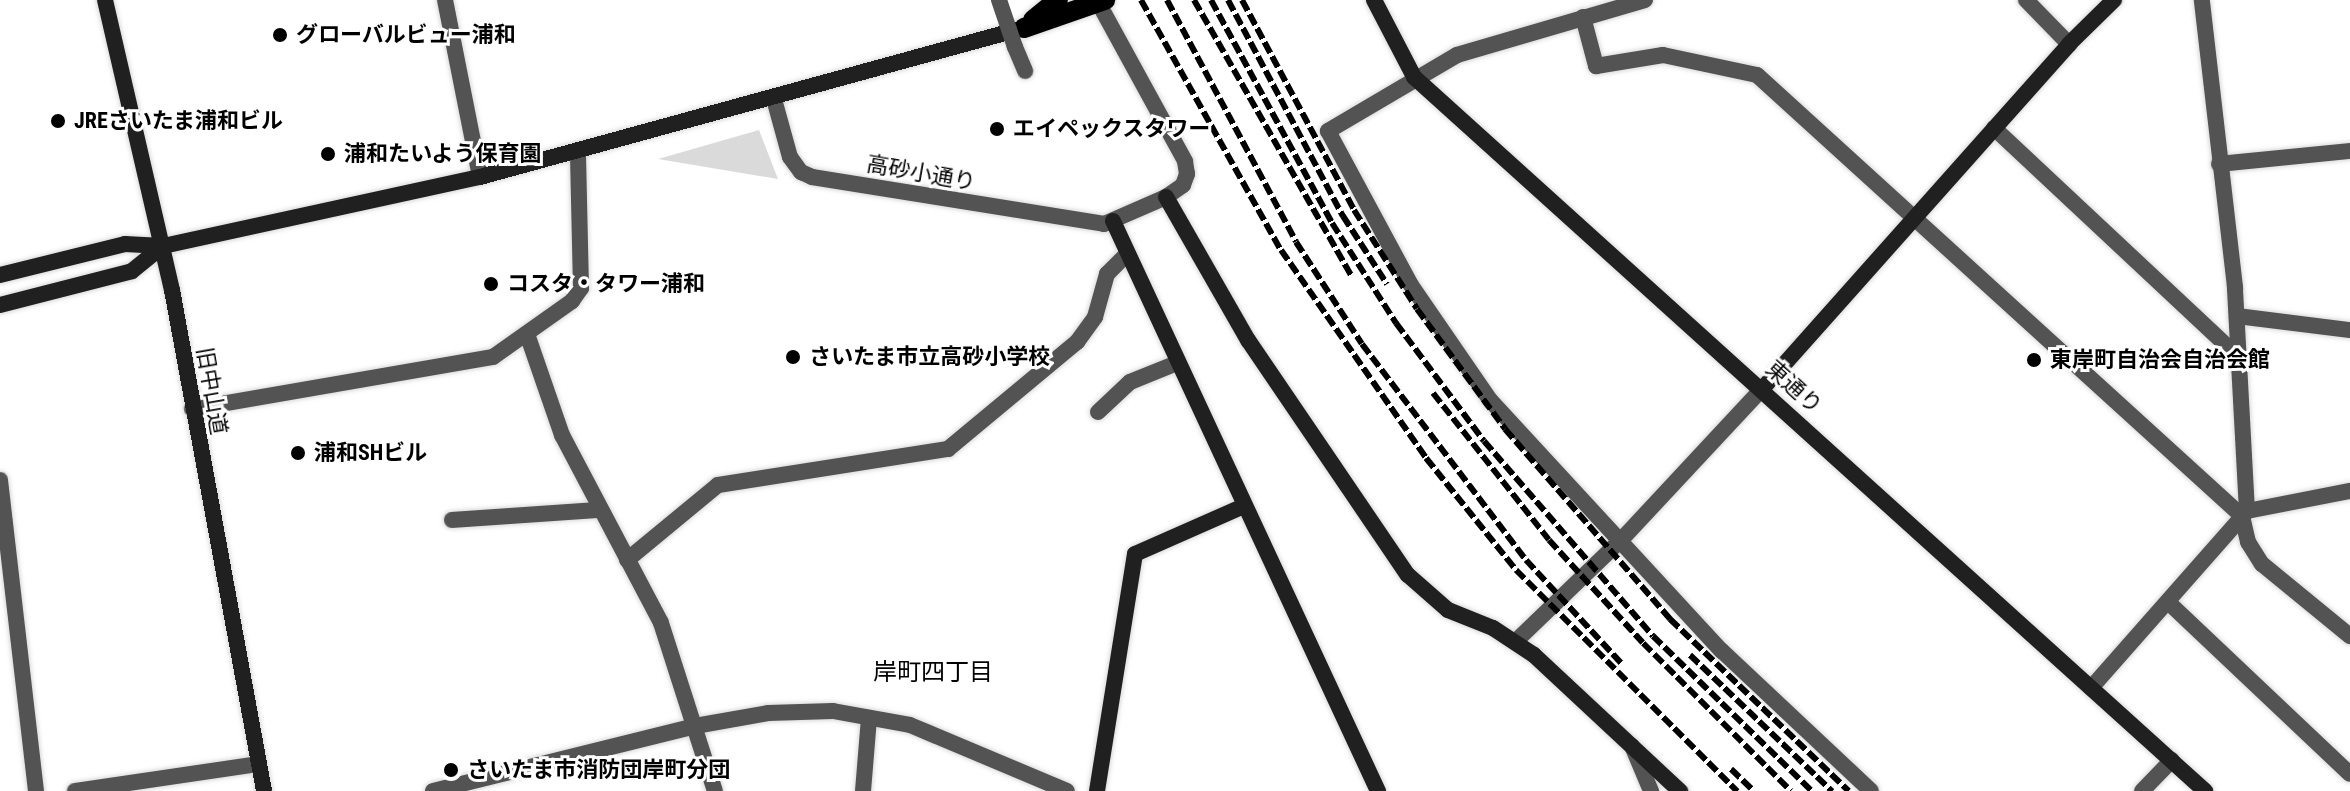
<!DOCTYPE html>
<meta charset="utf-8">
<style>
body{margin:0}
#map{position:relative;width:2350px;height:791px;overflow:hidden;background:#fff;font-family:"Roboto Condensed","Noto Sans JP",sans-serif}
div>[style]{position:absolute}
.green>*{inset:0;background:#dadada}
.roads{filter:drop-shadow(0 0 2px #dbdbdb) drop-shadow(0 0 2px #dbdbdb)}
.street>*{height:16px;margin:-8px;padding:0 8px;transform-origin:8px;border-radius:8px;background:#535353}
.secondary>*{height:16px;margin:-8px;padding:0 8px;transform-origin:8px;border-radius:8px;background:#202020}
.primary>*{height:20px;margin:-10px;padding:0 10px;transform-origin:10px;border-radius:10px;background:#000}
.rail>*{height:6px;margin-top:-3px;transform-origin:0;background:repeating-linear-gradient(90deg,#000 0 12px,transparent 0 16px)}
.street-bridge>*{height:16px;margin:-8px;padding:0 8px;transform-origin:8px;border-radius:8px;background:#535353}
.dots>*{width:22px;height:22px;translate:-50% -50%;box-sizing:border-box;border:4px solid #fff;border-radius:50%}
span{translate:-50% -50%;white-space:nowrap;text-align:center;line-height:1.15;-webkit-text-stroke:6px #fff;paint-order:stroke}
.poi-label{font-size:22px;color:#000;font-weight:700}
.left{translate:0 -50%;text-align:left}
.street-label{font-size:22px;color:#000}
.neighbourhood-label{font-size:24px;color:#000}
</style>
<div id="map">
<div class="green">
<div style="clip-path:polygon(759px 130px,778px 179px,658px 159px)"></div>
</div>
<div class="roads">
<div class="street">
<div style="left:445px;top:0;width:180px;rotate:78.8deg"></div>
<div style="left:1645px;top:0;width:196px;rotate:163.7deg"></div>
<div style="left:1457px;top:55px;width:150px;rotate:149.5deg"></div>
<div style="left:1328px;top:131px;width:175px;rotate:61.7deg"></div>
<div style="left:1411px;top:285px;width:140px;rotate:55.5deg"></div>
<div style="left:1490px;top:400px;width:342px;rotate:47.3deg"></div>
<div style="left:1722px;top:651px;width:204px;rotate:43.2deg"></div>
<div style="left:2026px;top:0;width:62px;rotate:45.7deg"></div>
<div style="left:1583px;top:17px;width:51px;rotate:75.1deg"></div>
<div style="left:1596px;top:66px;width:68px;rotate:-9.3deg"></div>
<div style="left:1663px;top:55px;width:96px;rotate:12deg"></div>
<div style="left:1757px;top:75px;width:656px;rotate:42.28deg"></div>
<div style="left:2242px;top:516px;width:27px;rotate:77deg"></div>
<div style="left:2248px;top:542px;width:26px;rotate:58deg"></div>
<div style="left:2262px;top:564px;width:114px;rotate:39.3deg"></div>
<div style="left:1015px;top:47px;width:26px;rotate:67deg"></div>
<div style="left:774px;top:99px;width:60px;rotate:74.6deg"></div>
<div style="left:790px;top:157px;width:19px;rotate:54deg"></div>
<div style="left:801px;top:172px;width:12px;rotate:24deg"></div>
<div style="left:812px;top:177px;width:296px;rotate:9.1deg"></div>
<div style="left:1104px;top:224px;width:68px;rotate:-23.5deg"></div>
<div style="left:1166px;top:197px;width:21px;rotate:-35deg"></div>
<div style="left:1183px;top:185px;width:12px;rotate:-70deg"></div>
<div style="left:1187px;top:174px;width:13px;rotate:-99deg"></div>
<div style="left:1185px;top:161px;width:179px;rotate:-118.7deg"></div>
<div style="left:1994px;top:128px;width:337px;rotate:43.1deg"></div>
<div style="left:2219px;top:164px;width:132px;rotate:-5.7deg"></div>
<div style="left:2237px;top:316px;width:114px;rotate:7.1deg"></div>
<div style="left:527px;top:334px;width:107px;rotate:70.9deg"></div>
<div style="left:562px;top:435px;width:212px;rotate:62.2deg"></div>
<div style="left:661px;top:623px;width:176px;rotate:72.2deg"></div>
<div style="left:192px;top:409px;width:305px;rotate:-9.8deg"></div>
<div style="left:493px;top:357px;width:97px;rotate:-35.3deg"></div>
<div style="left:572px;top:301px;width:16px;rotate:-55deg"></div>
<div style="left:581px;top:288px;width:136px;rotate:-91.3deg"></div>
<div style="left:1098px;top:412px;width:44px;rotate:-43.2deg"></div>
<div style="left:1130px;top:382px;width:51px;rotate:-22deg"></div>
<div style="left:0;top:480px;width:313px;rotate:83.4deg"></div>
<div style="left:2247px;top:511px;width:105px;rotate:-11deg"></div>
<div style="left:452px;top:520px;width:145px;rotate:-3.9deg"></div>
<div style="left:627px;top:560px;width:118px;rotate:-39.5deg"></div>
<div style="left:718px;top:485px;width:233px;rotate:-8.9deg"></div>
<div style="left:948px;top:449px;width:168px;rotate:-39.7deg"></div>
<div style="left:1077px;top:342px;width:31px;rotate:-54deg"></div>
<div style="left:1095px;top:317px;width:45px;rotate:-74.4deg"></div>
<div style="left:1107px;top:274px;width:27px;rotate:-45deg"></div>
<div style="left:2168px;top:602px;width:250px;rotate:43.4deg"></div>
<div style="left:1516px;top:641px;width:147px;rotate:-43.9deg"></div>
<div style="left:1622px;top:539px;width:207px;rotate:-47deg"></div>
<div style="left:2091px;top:688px;width:236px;rotate:-48.6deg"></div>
<div style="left:2247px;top:511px;width:224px;rotate:-93.1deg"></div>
<div style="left:2235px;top:287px;width:289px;rotate:-96.6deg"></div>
<div style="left:1632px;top:746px;width:49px;rotate:67.1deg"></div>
<div style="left:75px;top:791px;width:185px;rotate:-8.4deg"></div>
<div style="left:433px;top:791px;width:270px;rotate:-13.9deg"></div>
<div style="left:695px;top:726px;width:74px;rotate:-10.1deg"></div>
<div style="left:768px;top:713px;width:65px;rotate:-1.8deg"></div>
<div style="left:833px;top:711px;width:78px;rotate:10.3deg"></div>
<div style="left:910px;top:725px;width:170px;rotate:22.8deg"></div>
<div style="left:863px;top:791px;width:73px;rotate:-85.3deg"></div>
<div style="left:2142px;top:791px;width:43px;rotate:-45.9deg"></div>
</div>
<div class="secondary">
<div style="left:105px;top:0;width:298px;rotate:77deg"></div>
<div style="left:172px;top:290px;width:509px;rotate:79.59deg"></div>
<div style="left:1374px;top:0;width:87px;rotate:62.5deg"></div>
<div style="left:1414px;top:77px;width:1066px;rotate:42.07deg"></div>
<div style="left:1166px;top:197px;width:165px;rotate:60.2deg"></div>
<div style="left:1248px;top:340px;width:284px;rotate:55.8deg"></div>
<div style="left:1408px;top:575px;width:53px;rotate:41.2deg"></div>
<div style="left:1448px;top:610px;width:48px;rotate:21.8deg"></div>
<div style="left:1493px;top:628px;width:49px;rotate:33.4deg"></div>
<div style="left:1534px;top:655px;width:200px;rotate:43deg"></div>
<div style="left:1113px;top:221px;width:629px;rotate:65.07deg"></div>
<div style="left:0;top:275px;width:129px;rotate:-13.9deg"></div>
<div style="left:125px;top:244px;width:38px;rotate:3deg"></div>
<div style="left:163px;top:246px;width:324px;rotate:-12.3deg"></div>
<div style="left:480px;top:177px;width:563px;rotate:-15.34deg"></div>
<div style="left:0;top:305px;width:136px;rotate:-14.4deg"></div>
<div style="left:132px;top:271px;width:40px;rotate:-39deg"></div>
<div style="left:1763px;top:388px;width:460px;rotate:-48.3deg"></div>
<div style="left:2069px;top:44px;width:63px;rotate:-44.4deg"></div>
<div style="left:1097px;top:791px;width:240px;rotate:-80.9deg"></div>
<div style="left:1135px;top:554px;width:119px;rotate:-23.8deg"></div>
</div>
<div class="primary">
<div style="left:1033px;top:20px;width:32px;rotate:-39deg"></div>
<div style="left:1024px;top:28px;width:86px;rotate:-19.1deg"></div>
</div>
</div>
<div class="rail">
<div style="left:1141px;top:0;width:287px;rotate:60.8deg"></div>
<div style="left:1281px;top:250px;width:254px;rotate:55.1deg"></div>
<div style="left:1426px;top:458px;width:144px;rotate:51.2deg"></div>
<div style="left:1516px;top:570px;width:313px;rotate:45deg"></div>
<div style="left:1167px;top:0;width:274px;rotate:61.9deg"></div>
<div style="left:1296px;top:242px;width:121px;rotate:57.1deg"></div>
<div style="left:1362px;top:344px;width:271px;rotate:52.8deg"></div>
<div style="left:1526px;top:560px;width:142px;rotate:47.3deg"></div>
<div style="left:1194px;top:0;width:317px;rotate:60.3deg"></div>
<div style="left:1211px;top:0;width:254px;rotate:61.5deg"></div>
<div style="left:1332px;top:223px;width:119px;rotate:57.4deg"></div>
<div style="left:1396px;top:323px;width:147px;rotate:53.3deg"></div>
<div style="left:1484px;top:441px;width:258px;rotate:49.1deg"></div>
<div style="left:1653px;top:636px;width:222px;rotate:44.3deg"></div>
<div style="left:1228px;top:0;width:245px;rotate:62deg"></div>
<div style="left:1343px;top:216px;width:81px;rotate:57.1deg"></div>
<div style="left:1242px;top:0;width:238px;rotate:61.9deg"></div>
<div style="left:1354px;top:210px;width:117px;rotate:57.5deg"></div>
<div style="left:1417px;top:309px;width:149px;rotate:53.7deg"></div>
<div style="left:1505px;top:429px;width:252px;rotate:49deg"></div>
<div style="left:1670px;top:619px;width:248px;rotate:43.9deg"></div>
<div style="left:1433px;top:393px;width:187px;rotate:51.7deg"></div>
<div style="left:1549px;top:540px;width:139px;rotate:47.6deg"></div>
<div style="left:1643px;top:643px;width:209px;rotate:45deg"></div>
<div style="left:1690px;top:655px;width:197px;rotate:43.8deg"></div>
<div style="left:1731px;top:769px;width:32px;rotate:44deg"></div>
</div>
<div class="street-bridge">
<div style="left:999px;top:0;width:50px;rotate:71.2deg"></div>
</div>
<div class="dots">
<div style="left:280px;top:35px;background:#000"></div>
<div style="left:58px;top:121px;background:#000"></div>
<div style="left:997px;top:129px;background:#000"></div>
<div style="left:328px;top:154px;background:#000"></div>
<div style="left:491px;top:284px;background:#000"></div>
<div style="left:793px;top:357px;background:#000"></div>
<div style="left:2034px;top:360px;background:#000"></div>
<div style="left:298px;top:453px;background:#000"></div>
<div style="left:451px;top:770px;background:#000"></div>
</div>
<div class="poi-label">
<span class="left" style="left:296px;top:35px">グローバルビュー浦和</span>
<span class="left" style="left:74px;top:121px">JREさいたま浦和ビル</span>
<span class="left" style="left:1013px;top:129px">エイペックスタワー</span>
<span class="left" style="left:344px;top:154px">浦和たいよう保育園</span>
<span class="left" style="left:507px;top:284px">コスタ・タワー浦和</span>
<span class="left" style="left:809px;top:357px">さいたま市立高砂小学校</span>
<span class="left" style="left:2050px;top:360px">東岸町自治会自治会館</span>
<span class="left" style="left:314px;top:453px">浦和SHビル</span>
<span class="left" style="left:467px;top:770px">さいたま市消防団岸町分団</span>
</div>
<div class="street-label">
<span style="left:921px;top:173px;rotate:10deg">高砂小通り</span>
<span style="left:1794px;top:387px;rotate:42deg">東通り</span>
<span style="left:212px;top:391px;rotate:80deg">旧中山道</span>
</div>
<div class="neighbourhood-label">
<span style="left:933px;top:673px">岸町四丁目</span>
</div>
</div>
